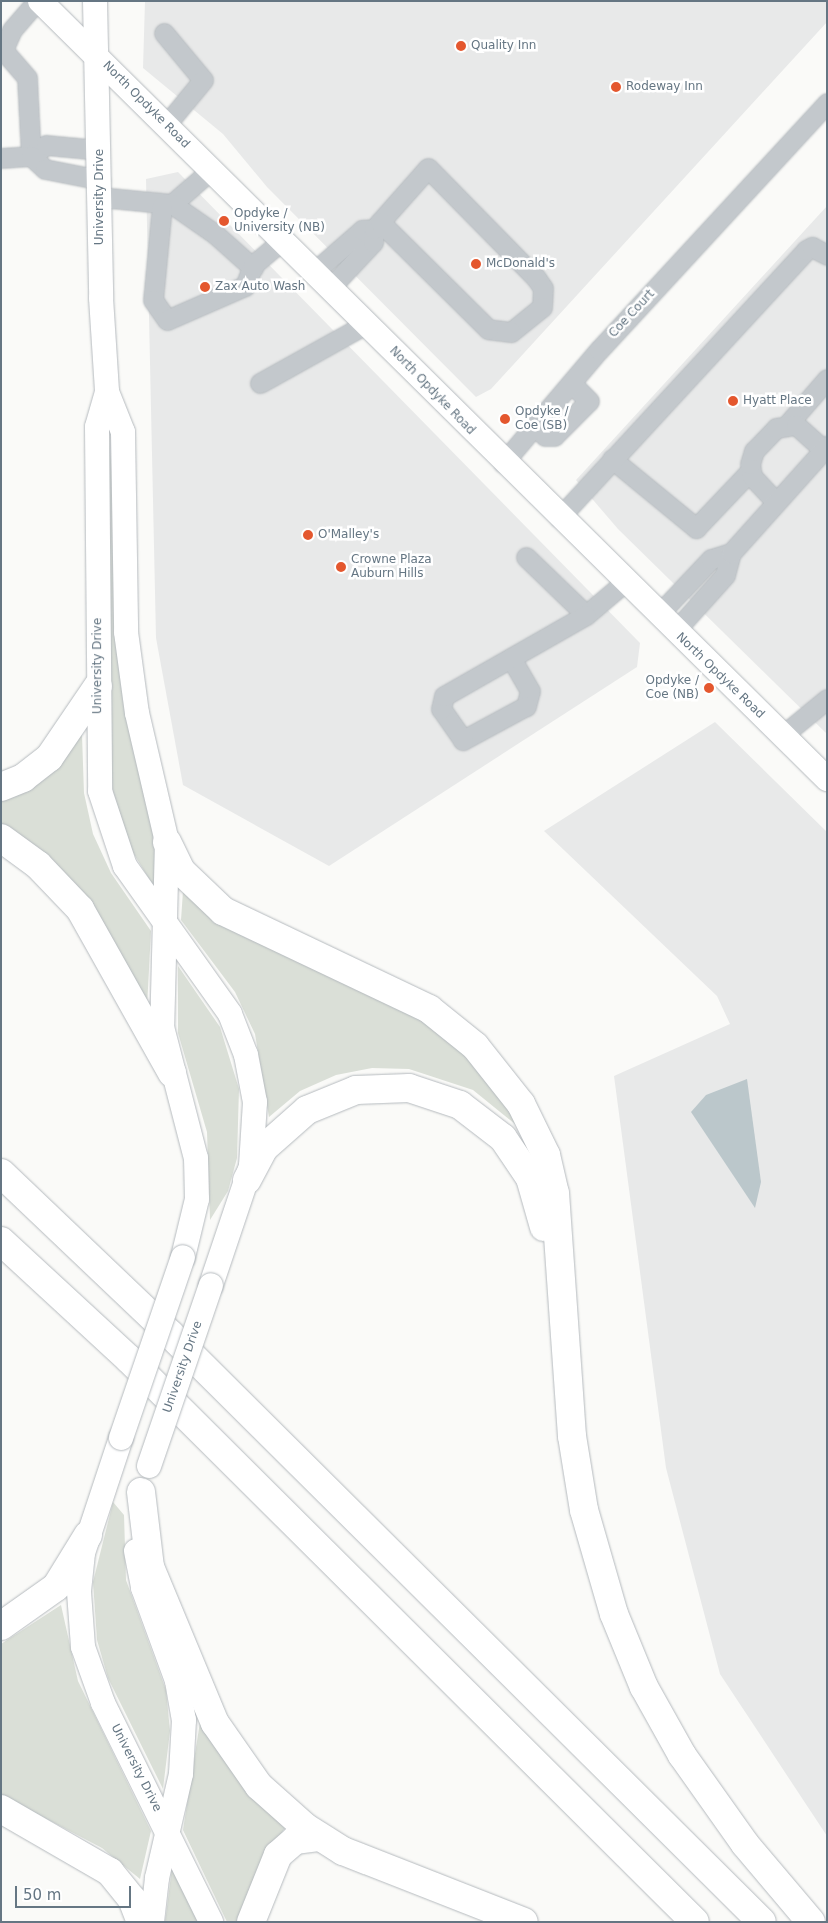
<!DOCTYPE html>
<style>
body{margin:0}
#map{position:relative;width:828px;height:1923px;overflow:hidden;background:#fafaf8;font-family:"DejaVu Sans",sans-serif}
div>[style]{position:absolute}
.built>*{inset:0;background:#e8e9e9}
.green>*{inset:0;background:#dadfd7}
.water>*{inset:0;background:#bbc7cb}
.roads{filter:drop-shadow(0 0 1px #b5babe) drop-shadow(0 0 1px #b5babe)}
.minor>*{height:19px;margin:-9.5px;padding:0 9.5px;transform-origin:9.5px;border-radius:9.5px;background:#c3c8cc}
.major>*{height:24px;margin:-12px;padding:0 12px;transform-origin:12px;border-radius:12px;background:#fff}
.highway>*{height:28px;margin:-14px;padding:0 14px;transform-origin:14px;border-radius:14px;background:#fff}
.bridges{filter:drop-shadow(0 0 1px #b5babe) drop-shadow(0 0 1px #b5babe)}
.major-bridge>*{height:24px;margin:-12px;padding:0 12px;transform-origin:12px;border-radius:12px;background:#fff}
.dots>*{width:14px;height:14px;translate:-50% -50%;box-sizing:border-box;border:2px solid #fff;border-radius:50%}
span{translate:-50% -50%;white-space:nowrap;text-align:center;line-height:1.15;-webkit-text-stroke:5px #fff;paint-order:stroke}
.poi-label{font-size:12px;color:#657683}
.left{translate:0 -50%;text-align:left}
.right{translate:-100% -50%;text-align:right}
.street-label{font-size:12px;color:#657683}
.frame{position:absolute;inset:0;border:2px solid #657683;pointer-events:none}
.scale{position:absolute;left:15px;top:1886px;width:116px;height:22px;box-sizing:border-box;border:2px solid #657683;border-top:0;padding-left:6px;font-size:15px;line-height:18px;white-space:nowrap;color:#657683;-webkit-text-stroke:4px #fff;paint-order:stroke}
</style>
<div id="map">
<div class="built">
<div style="clip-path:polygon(145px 1px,827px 1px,827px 22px,491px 389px,476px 397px,267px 187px,223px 134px,143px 68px)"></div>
<div style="clip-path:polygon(178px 172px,640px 643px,637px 667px,329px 866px,183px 785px,156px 638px,146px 179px)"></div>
<div style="clip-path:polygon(827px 206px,827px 734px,618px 529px,576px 480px)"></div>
<div style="clip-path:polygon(715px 722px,827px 832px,827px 1836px,720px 1674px,666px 1468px,614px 1076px,730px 1024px,717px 996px,544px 831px)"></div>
</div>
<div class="green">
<div style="clip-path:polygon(107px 426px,155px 853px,154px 887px,132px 851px,112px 789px)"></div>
<div style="clip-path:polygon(82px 735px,84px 793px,93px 834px,111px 873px,151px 931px,147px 1007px,106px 927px,1px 825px,1px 798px)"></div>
<div style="clip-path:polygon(183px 891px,217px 919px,418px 1012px,476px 1058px,520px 1128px,473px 1090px,409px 1069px,372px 1068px,336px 1075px,300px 1091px,269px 1117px,255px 1034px,235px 992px,181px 920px)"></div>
<div style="clip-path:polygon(178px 966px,220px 1027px,239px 1089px,237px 1158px,228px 1191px,210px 1220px,207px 1132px,178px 1033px)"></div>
<div style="clip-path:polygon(113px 1502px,124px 1515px,126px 1580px,166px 1690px,170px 1731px,163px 1789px,108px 1678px,97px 1640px,93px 1582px)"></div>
<div style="clip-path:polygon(61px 1605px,78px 1681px,151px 1831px,140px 1879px,102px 1848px,1px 1795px,1px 1644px)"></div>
<div style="clip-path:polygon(200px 1722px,286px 1826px,258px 1870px,239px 1922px,227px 1922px,183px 1830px)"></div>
<div style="clip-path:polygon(172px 1868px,198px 1922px,165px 1922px)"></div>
</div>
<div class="water">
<div style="clip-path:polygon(747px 1079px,761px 1182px,755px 1208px,691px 1112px,706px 1095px)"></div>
</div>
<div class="roads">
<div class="minor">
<div style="left:37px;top:1px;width:38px;rotate:131deg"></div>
<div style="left:12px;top:30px;width:22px;rotate:114deg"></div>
<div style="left:3px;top:50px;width:37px;rotate:49deg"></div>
<div style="left:27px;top:78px;width:78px;rotate:87.1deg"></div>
<div style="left:31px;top:156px;width:19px;rotate:-36deg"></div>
<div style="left:46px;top:145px;width:54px;rotate:5.3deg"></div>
<div style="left:164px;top:33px;width:61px;rotate:50.3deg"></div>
<div style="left:203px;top:80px;width:58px;rotate:129.4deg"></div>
<div style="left:1px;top:158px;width:30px;rotate:-4deg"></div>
<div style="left:31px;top:156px;width:19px;rotate:43deg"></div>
<div style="left:45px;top:169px;width:57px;rotate:11.1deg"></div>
<div style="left:100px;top:197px;width:72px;rotate:5.6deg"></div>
<div style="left:172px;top:204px;width:52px;rotate:-41.1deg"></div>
<div style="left:172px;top:204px;width:52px;rotate:34.9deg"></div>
<div style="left:215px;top:234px;width:51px;rotate:41.8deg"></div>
<div style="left:162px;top:206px;width:94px;rotate:95.5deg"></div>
<div style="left:153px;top:300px;width:24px;rotate:55deg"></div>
<div style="left:167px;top:320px;width:85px;rotate:-23.6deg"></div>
<div style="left:245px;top:286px;width:22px;rotate:-69deg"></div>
<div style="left:253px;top:265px;width:38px;rotate:-40deg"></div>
<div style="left:314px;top:272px;width:64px;rotate:-41.2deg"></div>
<div style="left:362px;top:230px;width:12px;rotate:-5deg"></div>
<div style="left:331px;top:287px;width:62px;rotate:-47deg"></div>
<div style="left:373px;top:242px;width:13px;rotate:-86deg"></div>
<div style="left:374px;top:229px;width:9px;rotate:-49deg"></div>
<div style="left:380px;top:222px;width:72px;rotate:-48.4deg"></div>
<div style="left:428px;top:168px;width:154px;rotate:45.5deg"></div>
<div style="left:536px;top:278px;width:12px;rotate:55deg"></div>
<div style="left:543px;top:288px;width:19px;rotate:93deg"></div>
<div style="left:542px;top:307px;width:40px;rotate:141deg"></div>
<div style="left:511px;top:332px;width:23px;rotate:-173deg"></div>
<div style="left:488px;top:329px;width:152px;rotate:-135.3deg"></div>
<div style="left:260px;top:383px;width:121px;rotate:-29.1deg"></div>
<div style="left:787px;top:425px;width:61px;rotate:-49deg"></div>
<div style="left:534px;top:426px;width:15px;rotate:42deg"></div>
<div style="left:545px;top:436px;width:9px"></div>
<div style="left:554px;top:436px;width:49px;rotate:-45deg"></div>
<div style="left:589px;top:401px;width:25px;rotate:-135deg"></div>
<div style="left:612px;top:459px;width:109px;rotate:39.4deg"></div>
<div style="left:696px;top:528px;width:79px;rotate:-46.5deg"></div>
<div style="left:503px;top:463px;width:148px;rotate:-49.7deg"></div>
<div style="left:599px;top:350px;width:336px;rotate:-47.3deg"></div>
<div style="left:776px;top:502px;width:35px;rotate:-133deg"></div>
<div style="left:752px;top:476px;width:12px;rotate:-99deg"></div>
<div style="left:750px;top:464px;width:14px;rotate:-73deg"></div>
<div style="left:754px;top:451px;width:32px;rotate:-46deg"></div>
<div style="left:776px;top:428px;width:20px;rotate:-9deg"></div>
<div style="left:796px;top:425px;width:38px;rotate:42deg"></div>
<div style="left:559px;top:518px;width:364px;rotate:-47.3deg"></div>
<div style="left:806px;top:250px;width:7px;rotate:-27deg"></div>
<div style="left:812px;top:247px;width:17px;rotate:28deg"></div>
<div style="left:526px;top:557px;width:83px;rotate:44deg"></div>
<div style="left:586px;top:615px;width:51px;rotate:-40.2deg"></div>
<div style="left:658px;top:615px;width:77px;rotate:-46.6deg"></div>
<div style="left:711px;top:559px;width:21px;rotate:-17deg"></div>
<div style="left:675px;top:631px;width:75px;rotate:-48.2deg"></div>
<div style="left:725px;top:575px;width:23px;rotate:-75deg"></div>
<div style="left:731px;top:553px;width:144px;rotate:-48.1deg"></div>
<div style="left:511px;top:658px;width:38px;rotate:60deg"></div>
<div style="left:530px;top:691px;width:16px;rotate:105deg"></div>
<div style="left:526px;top:706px;width:72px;rotate:151.6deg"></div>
<div style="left:463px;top:740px;width:38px;rotate:-125deg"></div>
<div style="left:441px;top:709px;width:13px;rotate:-77deg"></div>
<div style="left:444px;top:696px;width:163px;rotate:-29.7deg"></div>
<div style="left:783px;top:735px;width:57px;rotate:-39.3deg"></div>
</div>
<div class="major">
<div style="left:40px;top:1px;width:1107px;rotate:44.67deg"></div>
<div style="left:95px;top:1px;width:297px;rotate:88.8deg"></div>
<div style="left:101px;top:298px;width:94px;rotate:86.3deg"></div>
<div style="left:107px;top:392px;width:43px;rotate:68.2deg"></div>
<div style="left:123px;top:432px;width:200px;rotate:89.1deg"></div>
<div style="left:126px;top:632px;width:82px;rotate:82.3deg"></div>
<div style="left:137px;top:713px;width:132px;rotate:76.9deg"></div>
<div style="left:167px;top:842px;width:185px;rotate:91.5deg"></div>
<div style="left:162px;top:1027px;width:135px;rotate:75.5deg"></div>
<div style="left:196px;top:1158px;width:41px;rotate:88.6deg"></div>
<div style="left:197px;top:1199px;width:60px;rotate:103.6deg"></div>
<div style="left:107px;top:392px;width:36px;rotate:106deg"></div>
<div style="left:97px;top:427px;width:364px;rotate:89.5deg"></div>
<div style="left:100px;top:791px;width:79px;rotate:71.6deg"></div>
<div style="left:125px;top:866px;width:181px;rotate:54.6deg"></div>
<div style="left:230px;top:1014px;width:44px;rotate:68.7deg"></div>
<div style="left:246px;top:1055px;width:48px;rotate:79.2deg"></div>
<div style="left:255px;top:1102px;width:64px;rotate:93.6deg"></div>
<div style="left:251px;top:1166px;width:126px;rotate:108.6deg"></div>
<div style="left:121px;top:1438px;width:121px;rotate:108.3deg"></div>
<div style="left:83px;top:1553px;width:39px;rotate:96deg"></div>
<div style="left:79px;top:1592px;width:55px;rotate:85.8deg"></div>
<div style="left:83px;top:1647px;width:59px;rotate:70.3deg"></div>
<div style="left:103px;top:1703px;width:244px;rotate:63.7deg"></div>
<div style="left:136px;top:1551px;width:38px;rotate:79deg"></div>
<div style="left:143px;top:1588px;width:99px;rotate:69.9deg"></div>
<div style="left:177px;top:1681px;width:40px;rotate:80deg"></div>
<div style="left:184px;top:1720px;width:54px;rotate:93.2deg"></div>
<div style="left:181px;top:1774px;width:107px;rotate:103deg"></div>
<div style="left:157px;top:1878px;width:44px;rotate:96.5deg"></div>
</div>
<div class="highway">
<div style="left:1px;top:787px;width:24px;rotate:-22deg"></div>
<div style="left:23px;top:778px;width:33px;rotate:-38deg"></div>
<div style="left:49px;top:758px;width:87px;rotate:-55.8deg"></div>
<div style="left:1px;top:838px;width:46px;rotate:36.1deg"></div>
<div style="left:38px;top:865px;width:61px;rotate:46.3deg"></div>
<div style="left:80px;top:909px;width:188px;rotate:60.7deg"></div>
<div style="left:167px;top:842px;width:32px;rotate:64deg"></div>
<div style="left:181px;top:871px;width:58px;rotate:43.6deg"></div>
<div style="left:223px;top:911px;width:228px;rotate:25.4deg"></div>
<div style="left:429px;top:1009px;width:59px;rotate:38.8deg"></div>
<div style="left:475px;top:1046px;width:74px;rotate:51.6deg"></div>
<div style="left:521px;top:1104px;width:57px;rotate:63.9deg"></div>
<div style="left:546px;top:1155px;width:39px;rotate:77deg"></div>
<div style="left:555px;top:1193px;width:244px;rotate:86deg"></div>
<div style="left:572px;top:1436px;width:75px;rotate:80.8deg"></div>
<div style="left:584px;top:1510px;width:108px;rotate:73.9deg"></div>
<div style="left:614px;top:1614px;width:79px;rotate:67.7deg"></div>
<div style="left:644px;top:1687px;width:78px;rotate:60.8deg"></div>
<div style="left:682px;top:1755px;width:109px;rotate:54.7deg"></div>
<div style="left:745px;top:1844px;width:102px;rotate:49.8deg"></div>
<div style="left:1px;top:1173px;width:233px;rotate:43.6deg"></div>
<div style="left:170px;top:1334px;width:834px;rotate:44.81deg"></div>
<div style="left:247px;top:1180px;width:36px;rotate:-62deg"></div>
<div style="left:264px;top:1148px;width:57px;rotate:-41.5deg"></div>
<div style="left:307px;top:1110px;width:53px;rotate:-22.2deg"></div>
<div style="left:356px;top:1090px;width:53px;rotate:-2.2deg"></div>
<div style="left:409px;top:1088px;width:54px;rotate:18.4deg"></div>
<div style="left:460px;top:1105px;width:54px;rotate:37.5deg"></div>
<div style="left:503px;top:1138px;width:48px;rotate:56deg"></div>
<div style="left:530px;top:1178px;width:51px;rotate:74.1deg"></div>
<div style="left:1px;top:1241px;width:174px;rotate:42.7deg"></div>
<div style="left:129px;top:1359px;width:798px;rotate:44.85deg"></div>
<div style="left:141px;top:1492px;width:76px;rotate:83.2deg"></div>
<div style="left:150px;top:1567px;width:169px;rotate:67.4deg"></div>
<div style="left:215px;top:1723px;width:77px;rotate:55.1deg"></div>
<div style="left:259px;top:1786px;width:62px;rotate:41.7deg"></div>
<div style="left:305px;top:1827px;width:45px;rotate:32.3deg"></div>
<div style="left:343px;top:1851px;width:194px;rotate:21.4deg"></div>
<div style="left:1px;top:1626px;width:67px;rotate:-35.3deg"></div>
<div style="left:56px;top:1587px;width:61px;rotate:-58.4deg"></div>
<div style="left:1px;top:1809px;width:126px;rotate:30deg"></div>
<div style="left:110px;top:1872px;width:35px;rotate:51deg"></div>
<div style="left:132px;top:1899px;width:25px;rotate:69deg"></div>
<div style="left:251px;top:1922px;width:72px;rotate:-68.1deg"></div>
<div style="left:278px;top:1855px;width:23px;rotate:-41deg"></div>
<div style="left:295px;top:1840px;width:25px;rotate:-7deg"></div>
</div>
</div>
<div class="bridges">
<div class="major-bridge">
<div style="left:121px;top:1438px;width:191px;rotate:-71.1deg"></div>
<div style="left:149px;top:1466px;width:191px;rotate:-71.1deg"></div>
</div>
</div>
<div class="dots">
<div style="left:461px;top:46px;background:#e4572e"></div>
<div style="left:616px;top:87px;background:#e4572e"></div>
<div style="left:224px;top:221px;background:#e4572e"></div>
<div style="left:476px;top:264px;background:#e4572e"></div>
<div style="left:205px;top:287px;background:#e4572e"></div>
<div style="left:733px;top:401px;background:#e4572e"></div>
<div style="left:505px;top:419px;background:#e4572e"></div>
<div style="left:308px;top:535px;background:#e4572e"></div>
<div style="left:341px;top:567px;background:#e4572e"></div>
<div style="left:709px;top:688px;background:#e4572e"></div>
</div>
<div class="poi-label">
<span class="left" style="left:471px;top:46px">Quality Inn</span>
<span class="left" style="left:626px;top:87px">Rodeway Inn</span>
<span class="left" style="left:234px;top:221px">Opdyke /<br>University (NB)</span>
<span class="left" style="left:486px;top:264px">McDonald's</span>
<span class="left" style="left:215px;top:287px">Zax Auto Wash</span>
<span class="left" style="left:743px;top:401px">Hyatt Place</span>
<span class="left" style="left:515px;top:419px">Opdyke /<br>Coe (SB)</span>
<span class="left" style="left:318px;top:535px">O'Malley's</span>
<span class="left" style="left:351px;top:567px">Crowne Plaza<br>Auburn Hills</span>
<span class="right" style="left:699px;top:688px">Opdyke /<br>Coe (NB)</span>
</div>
<div class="street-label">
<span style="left:146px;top:105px;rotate:45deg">North Opdyke Road</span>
<span style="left:100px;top:197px;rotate:-90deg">University Drive</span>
<span style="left:632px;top:314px;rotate:-47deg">Coe Court</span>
<span style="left:432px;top:391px;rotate:46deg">North Opdyke Road</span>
<span style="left:98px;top:666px;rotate:-90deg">University Drive</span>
<span style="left:720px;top:676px;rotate:44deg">North Opdyke Road</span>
<span style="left:183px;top:1367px;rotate:-71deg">University Drive</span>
<span style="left:136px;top:1768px;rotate:63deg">University Drive</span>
</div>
<div class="frame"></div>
<div class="scale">50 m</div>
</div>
